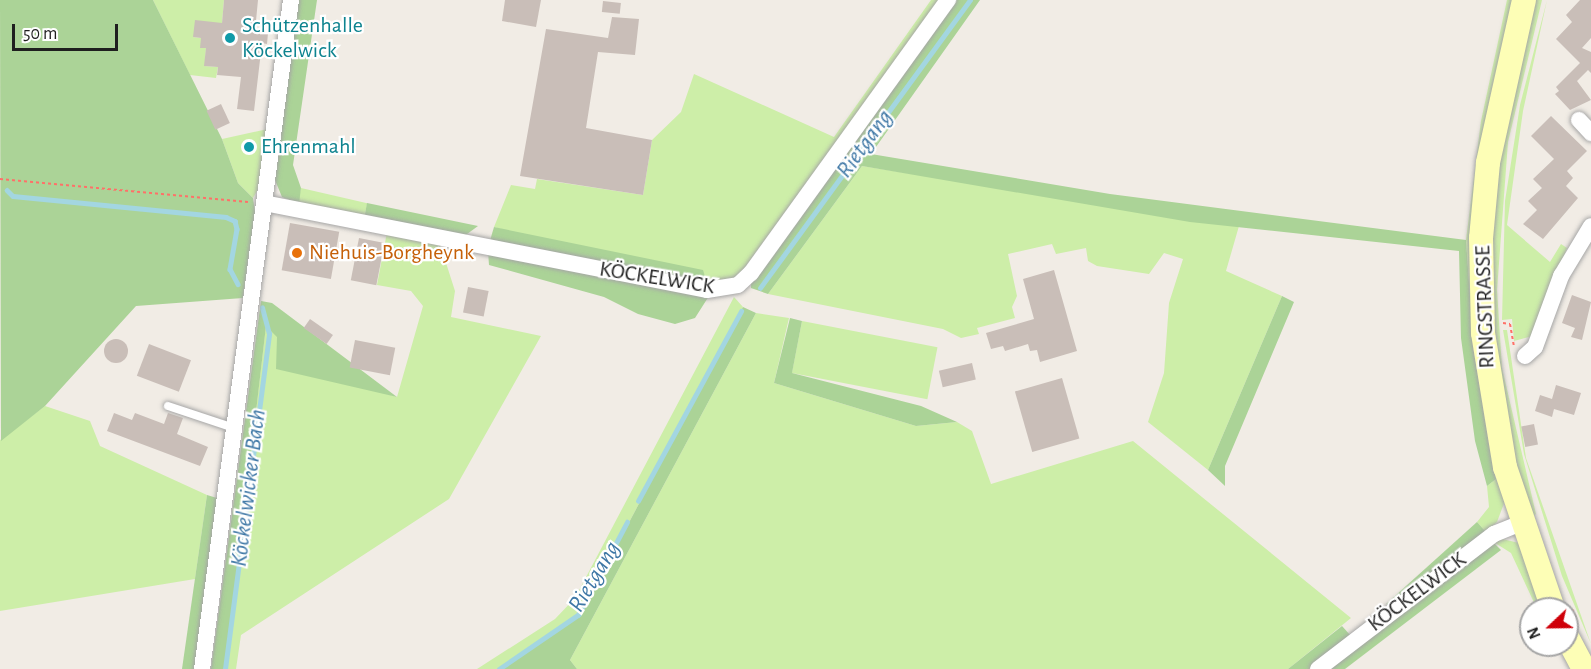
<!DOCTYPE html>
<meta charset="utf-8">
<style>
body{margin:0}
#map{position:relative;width:1591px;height:669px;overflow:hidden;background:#f1ece5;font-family:"Alegreya Sans",sans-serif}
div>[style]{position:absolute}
.grass>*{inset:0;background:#cdeea8;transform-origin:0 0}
.forest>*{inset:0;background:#abd397;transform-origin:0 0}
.stream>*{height:4.5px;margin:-2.25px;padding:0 2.25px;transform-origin:2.25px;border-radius:2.25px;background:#a3d6e1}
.building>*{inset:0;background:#c9beb8;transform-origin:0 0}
.round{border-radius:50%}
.path>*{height:2px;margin-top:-1px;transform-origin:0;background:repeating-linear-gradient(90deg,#ff7068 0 3px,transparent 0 6px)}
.roads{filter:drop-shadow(0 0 2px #a6a6a6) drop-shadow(0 0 2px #a6a6a6)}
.lane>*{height:8px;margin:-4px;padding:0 4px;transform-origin:4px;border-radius:4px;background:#fff}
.street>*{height:16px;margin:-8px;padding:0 8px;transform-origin:8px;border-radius:8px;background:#fff}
.secondary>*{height:24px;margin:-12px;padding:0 12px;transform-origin:12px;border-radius:12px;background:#fdfeb6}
.dots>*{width:16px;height:16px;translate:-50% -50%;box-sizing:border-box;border:3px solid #fff;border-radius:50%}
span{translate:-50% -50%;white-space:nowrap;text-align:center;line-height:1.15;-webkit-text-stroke:4.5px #fff;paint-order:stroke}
.culture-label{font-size:22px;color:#0d838f}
.left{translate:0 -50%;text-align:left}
.food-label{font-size:22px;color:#c56008}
.street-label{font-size:22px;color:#1f1f1f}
.water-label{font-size:24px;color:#3f78a6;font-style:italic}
.north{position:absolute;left:1519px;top:597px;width:60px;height:60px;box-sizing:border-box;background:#fff;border:2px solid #a5a5a5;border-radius:50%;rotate:248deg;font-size:16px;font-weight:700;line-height:24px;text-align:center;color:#1f1f1f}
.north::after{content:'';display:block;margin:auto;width:21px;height:27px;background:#cf0009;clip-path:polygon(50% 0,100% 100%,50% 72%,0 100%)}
.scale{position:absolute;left:12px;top:24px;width:106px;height:27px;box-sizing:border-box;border:3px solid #1f1f1f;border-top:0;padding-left:8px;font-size:18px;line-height:21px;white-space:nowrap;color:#1f1f1f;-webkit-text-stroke:4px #fff;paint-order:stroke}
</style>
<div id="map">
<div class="grass">
<div style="clip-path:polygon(153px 0,224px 0,222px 23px,193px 37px,201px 38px,206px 48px,205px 66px,218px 67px,216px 78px,190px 75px)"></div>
<div style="clip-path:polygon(931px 0,940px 0,735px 281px,708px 286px,494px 227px,511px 185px,535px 189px,537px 179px,643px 195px,652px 140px,681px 112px,694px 74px,834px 137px)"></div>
<div style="clip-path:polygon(1507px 0,1516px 0,1475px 210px,1506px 498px,1497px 522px,1486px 532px,1477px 522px,1489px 507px,1487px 486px,1496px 479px,1474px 352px,1466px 240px,1481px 121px)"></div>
<div style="clip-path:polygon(1532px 0,1542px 0,1508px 142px,1497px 290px,1502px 368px,1536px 514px,1531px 518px,1497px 392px,1490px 214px)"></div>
<div style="clip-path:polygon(1547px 0,1523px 111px,1507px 225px,1550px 262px,1561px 244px,1567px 248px,1533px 336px,1514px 341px,1512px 319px,1502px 320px,1505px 201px,1520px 105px)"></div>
<div style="clip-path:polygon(268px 129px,260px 186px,253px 198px,238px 183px,222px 139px)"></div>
<div style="clip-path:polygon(862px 166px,1239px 226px,1226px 271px,1282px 296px,1208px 470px,1148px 422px,1164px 373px,1169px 303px,1183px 259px,1164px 253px,1149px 274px,1097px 266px,1088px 261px,1086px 248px,1056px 254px,1052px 244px,1008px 254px,1017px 296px,1012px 307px,1015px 318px,977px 328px,979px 334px,961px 338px,943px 329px,768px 294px)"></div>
<div style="left:301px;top:188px;width:68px;height:16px;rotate:13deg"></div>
<div style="clip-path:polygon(387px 232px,440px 244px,455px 291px,451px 317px,541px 336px,449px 499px,241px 635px,236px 669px,226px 669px,266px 325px,343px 381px,397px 397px,423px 306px,411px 291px,377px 285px)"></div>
<div style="clip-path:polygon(734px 297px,743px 307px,579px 617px,499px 669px,477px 669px,555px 619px,575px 598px)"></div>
<div style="clip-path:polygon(756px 313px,789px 318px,774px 383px,916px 426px,957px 422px,972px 431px,991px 484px,1133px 441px,1351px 618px,1288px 669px,577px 669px,570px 660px)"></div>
<div style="left:802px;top:321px;width:138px;height:53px;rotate:11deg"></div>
<div style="clip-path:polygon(1503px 330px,1507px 330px,1526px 458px,1591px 644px,1562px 576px,1524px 454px)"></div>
<div style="clip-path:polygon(45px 406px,90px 421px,100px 446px,207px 495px,195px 579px,0 611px,0 440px)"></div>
<div style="clip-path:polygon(1498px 538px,1519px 543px,1545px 609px,1537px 609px,1511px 553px,1492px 541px)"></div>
</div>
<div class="forest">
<div style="clip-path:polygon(0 0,153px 0,222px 139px,238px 183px,253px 198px,255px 212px,243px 298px,136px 306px,45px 406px,1px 441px)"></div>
<div style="clip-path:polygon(298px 0,317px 0,293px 165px,301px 188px,299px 204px,282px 197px,275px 180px)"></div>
<div style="clip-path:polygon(950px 0,980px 0,871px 154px,1110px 194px,1466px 240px,1474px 352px,1496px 479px,1487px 486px,1475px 441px,1461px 338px,1459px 251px,1190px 222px,862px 166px,768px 294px,751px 288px,751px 281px)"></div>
<div style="clip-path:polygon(367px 203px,478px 226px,463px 237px,364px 219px)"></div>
<div style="clip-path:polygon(494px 227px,703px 270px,708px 286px,489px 244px)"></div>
<div style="clip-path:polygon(488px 251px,709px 296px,695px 318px,675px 324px,638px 314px,604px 297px,489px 265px)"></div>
<div style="clip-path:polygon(1282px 296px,1294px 302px,1225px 466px,1225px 486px,1208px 470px)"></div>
<div style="clip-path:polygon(261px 301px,272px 303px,397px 397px,276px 369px,277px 337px,266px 326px,226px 669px,211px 669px)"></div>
<div style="clip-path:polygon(743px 307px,756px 313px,570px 660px,577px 669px,499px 669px,579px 617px)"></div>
<div style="clip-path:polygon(790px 318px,802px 321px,792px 373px,921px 406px,957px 422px,916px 426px,774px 383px)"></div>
<div style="clip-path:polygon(207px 495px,217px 498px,195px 669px,182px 669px)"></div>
<div style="left:1477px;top:522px;width:13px;height:122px;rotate:48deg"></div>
<div style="clip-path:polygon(1492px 541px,1501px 550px,1345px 669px,1327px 669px)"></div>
<div style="clip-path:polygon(1342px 626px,1351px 636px,1309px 669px,1288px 669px)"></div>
</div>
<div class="stream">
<div style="left:7px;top:190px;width:8px;rotate:45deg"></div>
<div style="left:13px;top:196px;width:214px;rotate:5.6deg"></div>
<div style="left:226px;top:217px;width:10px;rotate:24deg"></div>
<div style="left:235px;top:221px;width:8px;rotate:76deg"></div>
<div style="left:237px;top:229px;width:41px;rotate:99.9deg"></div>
<div style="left:230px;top:269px;width:17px;rotate:62deg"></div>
<div style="left:760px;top:288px;width:356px;rotate:-53.9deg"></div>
<div style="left:638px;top:501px;width:216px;rotate:-61.5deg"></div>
<div style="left:225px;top:669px;width:338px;rotate:-82.5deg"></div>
<div style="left:269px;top:334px;width:27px;rotate:-105deg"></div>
<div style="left:499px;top:669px;width:96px;rotate:-34.4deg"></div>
<div style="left:578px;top:615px;width:105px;rotate:-62.2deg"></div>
</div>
<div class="building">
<div style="clip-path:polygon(224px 0,258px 0,255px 31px,268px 33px,267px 44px,262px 43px,254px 111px,237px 109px,241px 77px,217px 75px,218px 67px,204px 66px,206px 48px,200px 48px,201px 38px,193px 37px,195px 20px,222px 23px)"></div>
<div style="clip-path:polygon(505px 0,541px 0,536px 27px,502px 21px)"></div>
<div style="clip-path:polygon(1580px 0,1591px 0,1591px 38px,1582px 48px,1591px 52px,1591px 73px,1588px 70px,1577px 81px,1591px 100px,1570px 110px,1555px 94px,1559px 91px,1556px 87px,1580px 63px,1556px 39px,1572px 22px,1566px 15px)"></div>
<div style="left:603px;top:1px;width:18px;height:11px;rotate:6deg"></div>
<div style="clip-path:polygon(612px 17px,639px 19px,635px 55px,598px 52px,586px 128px,652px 140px,643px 195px,520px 176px,546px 29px,608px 38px)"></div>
<div style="left:221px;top:104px;width:21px;height:16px;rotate:65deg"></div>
<div style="clip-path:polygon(1551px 116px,1587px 151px,1567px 171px,1573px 178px,1566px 186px,1578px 198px,1543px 239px,1523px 224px,1537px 210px,1528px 201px,1542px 188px,1533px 179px,1554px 159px,1531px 136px)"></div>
<div style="left:290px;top:223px;width:50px;height:48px;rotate:10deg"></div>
<div style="left:359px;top:238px;width:26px;height:43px;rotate:11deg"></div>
<div style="clip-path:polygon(1054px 270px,1077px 351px,1040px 362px,1037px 350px,1030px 351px,1028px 344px,1005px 351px,1003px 346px,991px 349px,986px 333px,1034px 319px,1023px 279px)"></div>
<div style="left:468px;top:287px;width:21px;height:26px;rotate:11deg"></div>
<div style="clip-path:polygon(1572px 295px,1591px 302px,1582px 340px,1571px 337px,1575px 328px,1562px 323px)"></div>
<div style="left:310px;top:319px;width:28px;height:11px;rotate:35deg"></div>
<div class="round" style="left:104px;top:339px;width:24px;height:24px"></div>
<div style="left:355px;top:340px;width:41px;height:28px;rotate:11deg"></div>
<div style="left:149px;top:344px;width:45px;height:34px;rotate:21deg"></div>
<div style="left:972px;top:363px;width:17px;height:34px;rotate:77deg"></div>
<div style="left:1062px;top:378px;width:63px;height:49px;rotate:74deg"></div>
<div style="clip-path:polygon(1556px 385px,1581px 393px,1574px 415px,1554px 409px,1552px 417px,1535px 411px,1540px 395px,1552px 399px)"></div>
<div style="clip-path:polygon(114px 413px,132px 420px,135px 413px,164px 424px,168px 413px,183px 418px,177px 434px,208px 447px,200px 466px,107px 431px)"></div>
<div style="left:1534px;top:424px;width:21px;height:13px;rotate:79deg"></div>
</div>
<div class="path">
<div style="left:0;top:179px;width:249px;rotate:5.3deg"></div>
<div style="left:1503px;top:323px;width:7px;rotate:8deg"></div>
<div style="left:1510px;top:324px;width:23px;rotate:80deg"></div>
<div style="left:1572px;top:609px;width:12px;rotate:66deg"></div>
</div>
<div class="roads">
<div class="lane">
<div style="left:168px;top:406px;width:70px;rotate:18.4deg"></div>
</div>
<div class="street">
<div style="left:1579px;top:120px;width:18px;rotate:47deg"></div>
<div style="left:264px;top:203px;width:451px;rotate:11.1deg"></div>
<div style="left:707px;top:290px;width:31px;rotate:-9deg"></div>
<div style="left:738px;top:285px;width:18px;rotate:-43deg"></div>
<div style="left:751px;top:273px;width:337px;rotate:-54.2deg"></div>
<div style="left:1525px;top:356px;width:13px;rotate:-42deg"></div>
<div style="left:1535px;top:347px;width:76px;rotate:-69.9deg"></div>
<div style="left:1561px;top:276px;width:58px;rotate:-59deg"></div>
<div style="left:202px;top:669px;width:675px;rotate:-82.42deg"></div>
<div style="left:1318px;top:669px;width:222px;rotate:-37.5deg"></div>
<div style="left:1494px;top:534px;width:29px;rotate:-22deg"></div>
</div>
<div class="secondary">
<div style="left:1524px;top:0;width:167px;rotate:102.5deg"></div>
<div style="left:1488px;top:163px;width:75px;rotate:95.3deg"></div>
<div style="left:1481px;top:238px;width:95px;rotate:88.8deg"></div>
<div style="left:1483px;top:333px;width:136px;rotate:80.7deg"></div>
<div style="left:1505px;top:467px;width:150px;rotate:71.3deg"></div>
<div style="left:1567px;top:637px;width:36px;rotate:62deg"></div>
</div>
</div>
<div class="dots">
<div style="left:230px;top:38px;background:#0f9aa8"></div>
<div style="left:249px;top:147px;background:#0f9aa8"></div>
<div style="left:297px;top:253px;background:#e8710a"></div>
</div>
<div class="culture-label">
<span class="left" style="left:242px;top:38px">Schützenhalle<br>Köckelwick</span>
<span class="left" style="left:261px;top:147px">Ehrenmahl</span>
</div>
<div class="food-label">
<span class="left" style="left:309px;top:253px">Niehuis-Borgheynk</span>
</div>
<div class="street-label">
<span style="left:657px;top:278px;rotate:9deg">KÖCKELWICK</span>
<span style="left:1485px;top:307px;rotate:-92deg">RINGSTRASSE</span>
<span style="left:1417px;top:592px;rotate:-37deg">KÖCKELWICK</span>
</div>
<div class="water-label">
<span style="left:865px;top:144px;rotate:-54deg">Rietgang</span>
<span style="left:249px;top:488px;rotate:-83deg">Köckelwicker Bach</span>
<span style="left:595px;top:577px;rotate:-59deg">Rietgang</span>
</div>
<div class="north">N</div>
<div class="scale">50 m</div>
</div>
